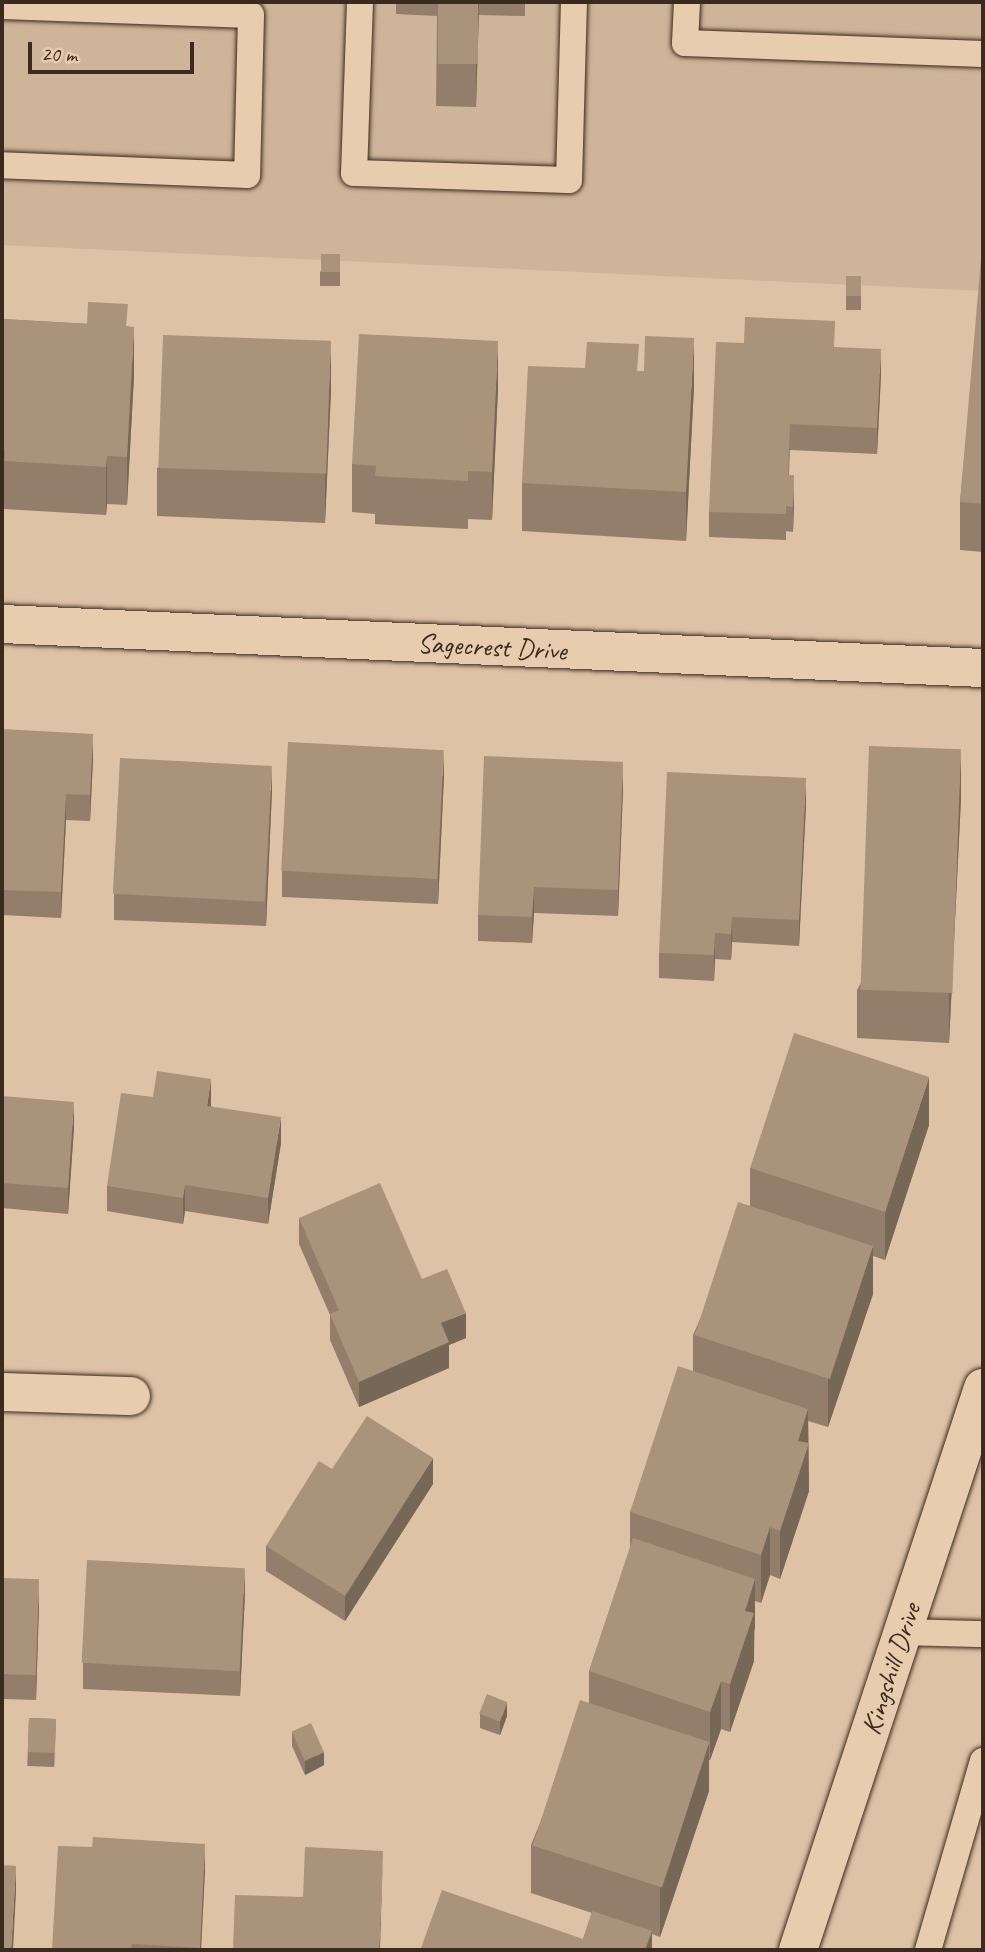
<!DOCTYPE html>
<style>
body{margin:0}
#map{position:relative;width:985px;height:1952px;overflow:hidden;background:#ddc2a5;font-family:Caveat,sans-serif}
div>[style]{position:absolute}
.built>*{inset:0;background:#ceb498}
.roads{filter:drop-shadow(0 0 2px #3b2a1e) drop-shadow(0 0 2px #3b2a1e)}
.lane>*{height:26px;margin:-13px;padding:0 13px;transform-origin:13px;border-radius:13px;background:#e7ccae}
.street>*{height:38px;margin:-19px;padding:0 19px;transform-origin:19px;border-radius:19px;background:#e7ccae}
.wall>*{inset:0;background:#927e6a;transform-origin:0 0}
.shaded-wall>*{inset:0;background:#776756}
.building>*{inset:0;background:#aa937b;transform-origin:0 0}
span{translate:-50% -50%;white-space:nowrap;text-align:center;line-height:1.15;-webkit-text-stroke:5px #e7ccae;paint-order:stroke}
.street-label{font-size:28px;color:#3b2a1e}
.frame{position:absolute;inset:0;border:4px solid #3b2a1e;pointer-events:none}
.scale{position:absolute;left:28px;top:42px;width:166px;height:32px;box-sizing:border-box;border:4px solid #3b2a1e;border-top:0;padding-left:9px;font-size:21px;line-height:24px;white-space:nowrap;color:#3b2a1e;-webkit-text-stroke:5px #e7ccae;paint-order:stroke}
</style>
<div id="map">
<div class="built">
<div style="clip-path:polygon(2px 2px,983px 2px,983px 291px,2px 245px)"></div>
</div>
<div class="roads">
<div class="lane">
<div style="left:360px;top:2px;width:171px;rotate:92deg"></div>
<div style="left:354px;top:173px;width:215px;rotate:1.9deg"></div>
<div style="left:569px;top:180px;width:178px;rotate:-88.4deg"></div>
<div style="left:687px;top:2px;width:41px;rotate:92.8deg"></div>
<div style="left:685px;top:43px;width:298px;rotate:2.1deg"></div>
<div style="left:2px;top:6px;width:249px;rotate:2.1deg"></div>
<div style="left:251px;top:15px;width:160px;rotate:91.4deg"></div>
<div style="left:247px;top:175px;width:245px;rotate:-177.7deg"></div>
<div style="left:904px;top:1632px;width:79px;rotate:1.5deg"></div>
<div style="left:928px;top:1950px;width:197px;rotate:-73.8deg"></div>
</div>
<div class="street">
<div style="left:2px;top:624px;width:982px;rotate:2.57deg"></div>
<div style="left:2px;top:1392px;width:129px;rotate:1.8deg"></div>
<div style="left:798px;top:1950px;width:592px;rotate:-71.78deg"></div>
</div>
</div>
<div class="wall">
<div style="clip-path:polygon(396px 2px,525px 2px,525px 16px,479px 15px,476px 107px,436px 106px,437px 16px,396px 14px)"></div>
<div style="clip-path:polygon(340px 254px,340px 286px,320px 286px,320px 272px)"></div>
<div style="clip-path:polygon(983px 260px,983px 552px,960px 550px,960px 502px)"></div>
<div style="left:846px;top:276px;width:15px;height:34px"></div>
<div style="clip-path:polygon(2px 319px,128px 326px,134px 375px,127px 505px,107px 504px,106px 515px,4px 509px,4px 499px,2px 499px)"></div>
<div style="clip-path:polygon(835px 347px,881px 374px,877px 454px,790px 450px,789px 475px,794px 501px,793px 532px,786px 531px,786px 540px,709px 537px,709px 512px)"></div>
<div style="clip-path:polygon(694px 386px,686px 541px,522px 531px,522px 483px)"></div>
<div style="clip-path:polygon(498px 389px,492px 520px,468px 519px,468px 529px,389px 525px,375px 524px,375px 514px,352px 512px,352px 464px)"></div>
<div style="clip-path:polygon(331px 390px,325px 523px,157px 516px,157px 468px)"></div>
<div style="clip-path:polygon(2px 729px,93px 759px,90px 821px,66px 820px,61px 918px,2px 915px)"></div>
<div style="clip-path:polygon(444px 775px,438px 904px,282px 897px,282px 871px)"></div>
<div style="clip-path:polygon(623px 788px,618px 916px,534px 913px,532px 943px,478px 941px,478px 915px)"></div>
<div style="clip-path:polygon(272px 790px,266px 926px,114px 920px,114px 894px)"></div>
<div style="clip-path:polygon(961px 798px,949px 1043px,857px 1038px,857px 990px)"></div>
<div style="clip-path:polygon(806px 804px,799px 946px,732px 942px,731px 960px,715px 959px,714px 981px,659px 978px,659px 953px)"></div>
<div style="clip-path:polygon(2px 1096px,74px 1127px,68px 1214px,2px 1208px)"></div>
<div style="clip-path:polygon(211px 1106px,281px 1143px,268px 1224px,185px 1211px,183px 1224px,107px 1211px,107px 1186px)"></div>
<div style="clip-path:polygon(929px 1125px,885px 1260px,873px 1256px,873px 1294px,828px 1427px,808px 1421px,809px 1491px,780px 1579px,770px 1575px,761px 1603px,755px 1601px,754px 1661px,730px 1732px,721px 1729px,710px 1760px,709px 1760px,709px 1791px,660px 1937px,652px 1934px,652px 1950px,421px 1950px,421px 1948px,583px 1939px,592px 1913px,531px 1893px,531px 1845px,589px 1703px,589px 1671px,630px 1548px,630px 1512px,693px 1371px,693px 1335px,750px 1206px,750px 1168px)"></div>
<div style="clip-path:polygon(299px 1218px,422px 1279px,466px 1338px,449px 1345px,449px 1368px,359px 1407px,330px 1340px,330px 1315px,299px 1244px)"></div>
<div style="clip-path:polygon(332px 1469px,433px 1484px,345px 1621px,266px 1571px,266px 1546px)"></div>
<div style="clip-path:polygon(2px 1578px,39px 1605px,36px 1700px,2px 1699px)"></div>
<div style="clip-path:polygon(245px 1593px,240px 1696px,83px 1689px,83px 1663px)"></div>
<div style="clip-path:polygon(480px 1714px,507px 1716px,500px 1735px,480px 1728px)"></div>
<div style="left:29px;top:1718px;width:27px;height:48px;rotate:2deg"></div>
<div style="clip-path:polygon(292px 1732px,324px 1765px,305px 1775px,292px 1746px)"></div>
<div style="clip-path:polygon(205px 1869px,201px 1950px,52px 1950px)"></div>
</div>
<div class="shaded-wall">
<div style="clip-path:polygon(478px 2px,479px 2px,476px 107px,476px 66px)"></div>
<div style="clip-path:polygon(134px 327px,134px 375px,127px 505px,127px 457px)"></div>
<div style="clip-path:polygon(694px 338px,694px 386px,686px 541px,686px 492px)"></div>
<div style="clip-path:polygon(498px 341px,498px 389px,492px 520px,492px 472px)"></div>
<div style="clip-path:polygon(331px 342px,331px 390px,325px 523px,325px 475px)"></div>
<div style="clip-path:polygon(881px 349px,881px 374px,877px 454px,877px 428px)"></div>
<div style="clip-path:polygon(107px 456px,107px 504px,106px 515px,106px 467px)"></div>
<div style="clip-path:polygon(794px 475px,794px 501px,793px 532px,793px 507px)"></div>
<div style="clip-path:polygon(93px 734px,93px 759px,90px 821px,90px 795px)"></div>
<div style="clip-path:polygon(961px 749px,961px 798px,949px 1043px,949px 995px)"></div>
<div style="clip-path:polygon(444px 750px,444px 775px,438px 904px,438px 879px)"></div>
<div style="clip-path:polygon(623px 762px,623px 788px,618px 916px,618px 890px)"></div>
<div style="clip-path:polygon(272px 765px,272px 790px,266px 926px,266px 901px)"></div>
<div style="clip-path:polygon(806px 778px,806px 804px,799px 946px,799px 920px)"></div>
<div style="clip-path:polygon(66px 794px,66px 820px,61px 918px,61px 892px)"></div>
<div style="clip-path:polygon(534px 887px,534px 913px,532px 943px,532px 917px)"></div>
<div style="clip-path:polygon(732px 917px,732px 942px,731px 960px,731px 934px)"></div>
<div style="clip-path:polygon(715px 933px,715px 959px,714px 981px,714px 955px)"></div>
<div style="clip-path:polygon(929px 1077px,929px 1125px,885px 1260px,885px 1212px)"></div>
<div style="clip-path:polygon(211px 1079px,211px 1105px,207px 1131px,207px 1106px)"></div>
<div style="clip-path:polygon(74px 1102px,74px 1127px,68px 1214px,68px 1188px)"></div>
<div style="clip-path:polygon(281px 1117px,281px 1143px,268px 1224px,268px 1198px)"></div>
<div style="clip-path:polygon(185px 1185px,185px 1211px,183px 1224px,183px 1198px)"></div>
<div style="clip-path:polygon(873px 1246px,873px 1294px,828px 1427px,828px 1379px)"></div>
<div style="clip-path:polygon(466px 1313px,466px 1338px,449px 1345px,449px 1368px,359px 1407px,359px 1382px,441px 1323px)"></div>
<div style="clip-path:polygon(808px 1409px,809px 1491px,780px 1579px,780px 1531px,798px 1441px)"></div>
<div style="clip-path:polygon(433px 1458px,433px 1484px,345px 1621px,345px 1596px)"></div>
<div style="clip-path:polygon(770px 1527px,770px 1575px,761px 1603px,761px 1555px)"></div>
<div style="clip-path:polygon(245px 1567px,245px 1593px,240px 1696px,240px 1670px)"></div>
<div style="clip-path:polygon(39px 1579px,39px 1605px,36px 1700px,36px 1675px)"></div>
<div style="clip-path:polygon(755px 1579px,755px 1627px,754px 1632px,754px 1661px,730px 1732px,730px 1684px,745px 1611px)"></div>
<div style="clip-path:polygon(721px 1681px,721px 1729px,710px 1760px,710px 1712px)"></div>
<div style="clip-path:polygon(507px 1702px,507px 1716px,500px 1735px,500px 1722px)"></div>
<div style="clip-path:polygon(709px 1743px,709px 1791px,660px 1937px,660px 1889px)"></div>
<div style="clip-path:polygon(324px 1752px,324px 1765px,305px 1775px,305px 1761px)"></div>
<div style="clip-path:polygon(205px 1844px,205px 1869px,201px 1950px,200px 1950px)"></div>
<div style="clip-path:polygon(383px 1851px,380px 1950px,379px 1950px)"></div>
<div style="clip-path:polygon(16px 1866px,16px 1892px,13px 1950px,11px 1950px)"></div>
<div style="clip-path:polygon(652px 1931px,652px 1950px,645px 1950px)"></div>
</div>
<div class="building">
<div style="left:438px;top:2px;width:40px;height:62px"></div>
<div style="left:321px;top:254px;width:19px;height:18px"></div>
<div style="clip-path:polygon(981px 259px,983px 260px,983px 504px,960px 502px)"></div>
<div style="left:846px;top:276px;width:15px;height:20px"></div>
<div style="clip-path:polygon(88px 302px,128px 304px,126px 326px,134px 327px,127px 457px,107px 456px,106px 467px,4px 461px,5px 451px,2px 451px,2px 319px,87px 324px)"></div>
<div style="clip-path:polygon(745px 317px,835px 321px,834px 347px,881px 349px,877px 428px,790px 424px,788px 475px,794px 475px,793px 507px,786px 506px,786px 514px,709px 512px,716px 342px,744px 343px)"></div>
<div style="clip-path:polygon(359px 334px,498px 341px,492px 472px,468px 471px,468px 481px,389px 477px,375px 476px,376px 466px,352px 464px)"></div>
<div style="left:163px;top:335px;width:168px;height:133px;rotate:2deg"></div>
<div style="clip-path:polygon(645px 336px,694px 338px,686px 492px,522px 483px,528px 366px,585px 368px,587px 342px,639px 344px,637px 371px,644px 371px)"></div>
<div style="clip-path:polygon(2px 729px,93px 734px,90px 795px,66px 794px,61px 892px,2px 890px)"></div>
<div style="left:288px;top:742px;width:156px;height:129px;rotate:3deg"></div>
<div style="left:869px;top:746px;width:92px;height:244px;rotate:2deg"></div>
<div style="clip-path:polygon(484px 756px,623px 762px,618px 890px,534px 887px,532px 917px,478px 915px)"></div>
<div style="left:120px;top:758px;width:152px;height:136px;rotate:3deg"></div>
<div style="clip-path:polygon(667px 772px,806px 778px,799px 920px,732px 917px,731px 934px,715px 933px,714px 955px,659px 953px)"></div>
<div style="left:794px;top:1033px;width:142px;height:142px;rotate:18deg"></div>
<div style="clip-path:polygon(157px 1071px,211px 1079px,207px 1106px,281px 1117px,268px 1198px,185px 1185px,183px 1198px,107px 1186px,121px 1093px,153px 1097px)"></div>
<div style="clip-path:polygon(2px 1096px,74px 1102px,68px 1188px,2px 1183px,2px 1192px)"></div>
<div style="clip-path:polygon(380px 1183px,422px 1279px,447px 1269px,466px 1313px,441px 1323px,449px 1342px,359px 1382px,330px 1314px,339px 1310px,299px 1218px)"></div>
<div style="left:738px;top:1202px;width:142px;height:140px;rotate:18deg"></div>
<div style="clip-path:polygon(678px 1366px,808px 1409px,798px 1441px,809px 1443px,780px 1531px,770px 1527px,761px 1555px,630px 1512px)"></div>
<div style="clip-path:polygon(367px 1416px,433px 1458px,345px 1596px,266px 1546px,319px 1461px,332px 1469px)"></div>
<div style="clip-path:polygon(633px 1538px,755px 1579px,745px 1611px,754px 1613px,730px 1684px,721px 1681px,710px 1712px,589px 1671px)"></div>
<div style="left:87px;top:1560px;width:158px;height:103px;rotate:3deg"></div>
<div style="left:2px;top:1578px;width:37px;height:96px;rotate:2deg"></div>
<div style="left:487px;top:1694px;width:22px;height:21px;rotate:22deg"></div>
<div style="left:580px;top:1700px;width:136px;height:153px;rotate:18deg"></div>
<div style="left:29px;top:1718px;width:27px;height:34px;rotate:2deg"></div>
<div style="left:311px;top:1723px;width:32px;height:21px;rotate:66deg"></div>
<div style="clip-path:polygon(93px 1837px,205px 1844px,200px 1948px,132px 1944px,131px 1950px,52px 1950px,58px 1846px,92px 1847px)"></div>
<div style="clip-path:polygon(305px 1847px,383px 1851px,379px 1950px,233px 1950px,235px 1895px,303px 1897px)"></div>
<div style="clip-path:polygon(2px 1865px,16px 1866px,11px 1950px,2px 1950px)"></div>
<div style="clip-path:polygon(442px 1890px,583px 1939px,592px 1911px,652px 1931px,645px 1950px,429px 1950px,421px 1948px)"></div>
</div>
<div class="street-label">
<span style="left:492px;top:647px;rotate:3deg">Sagecrest Drive</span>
<span style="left:891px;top:1669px;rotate:-72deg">Kingshill Drive</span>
</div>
<div class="frame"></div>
<div class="scale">20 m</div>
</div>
